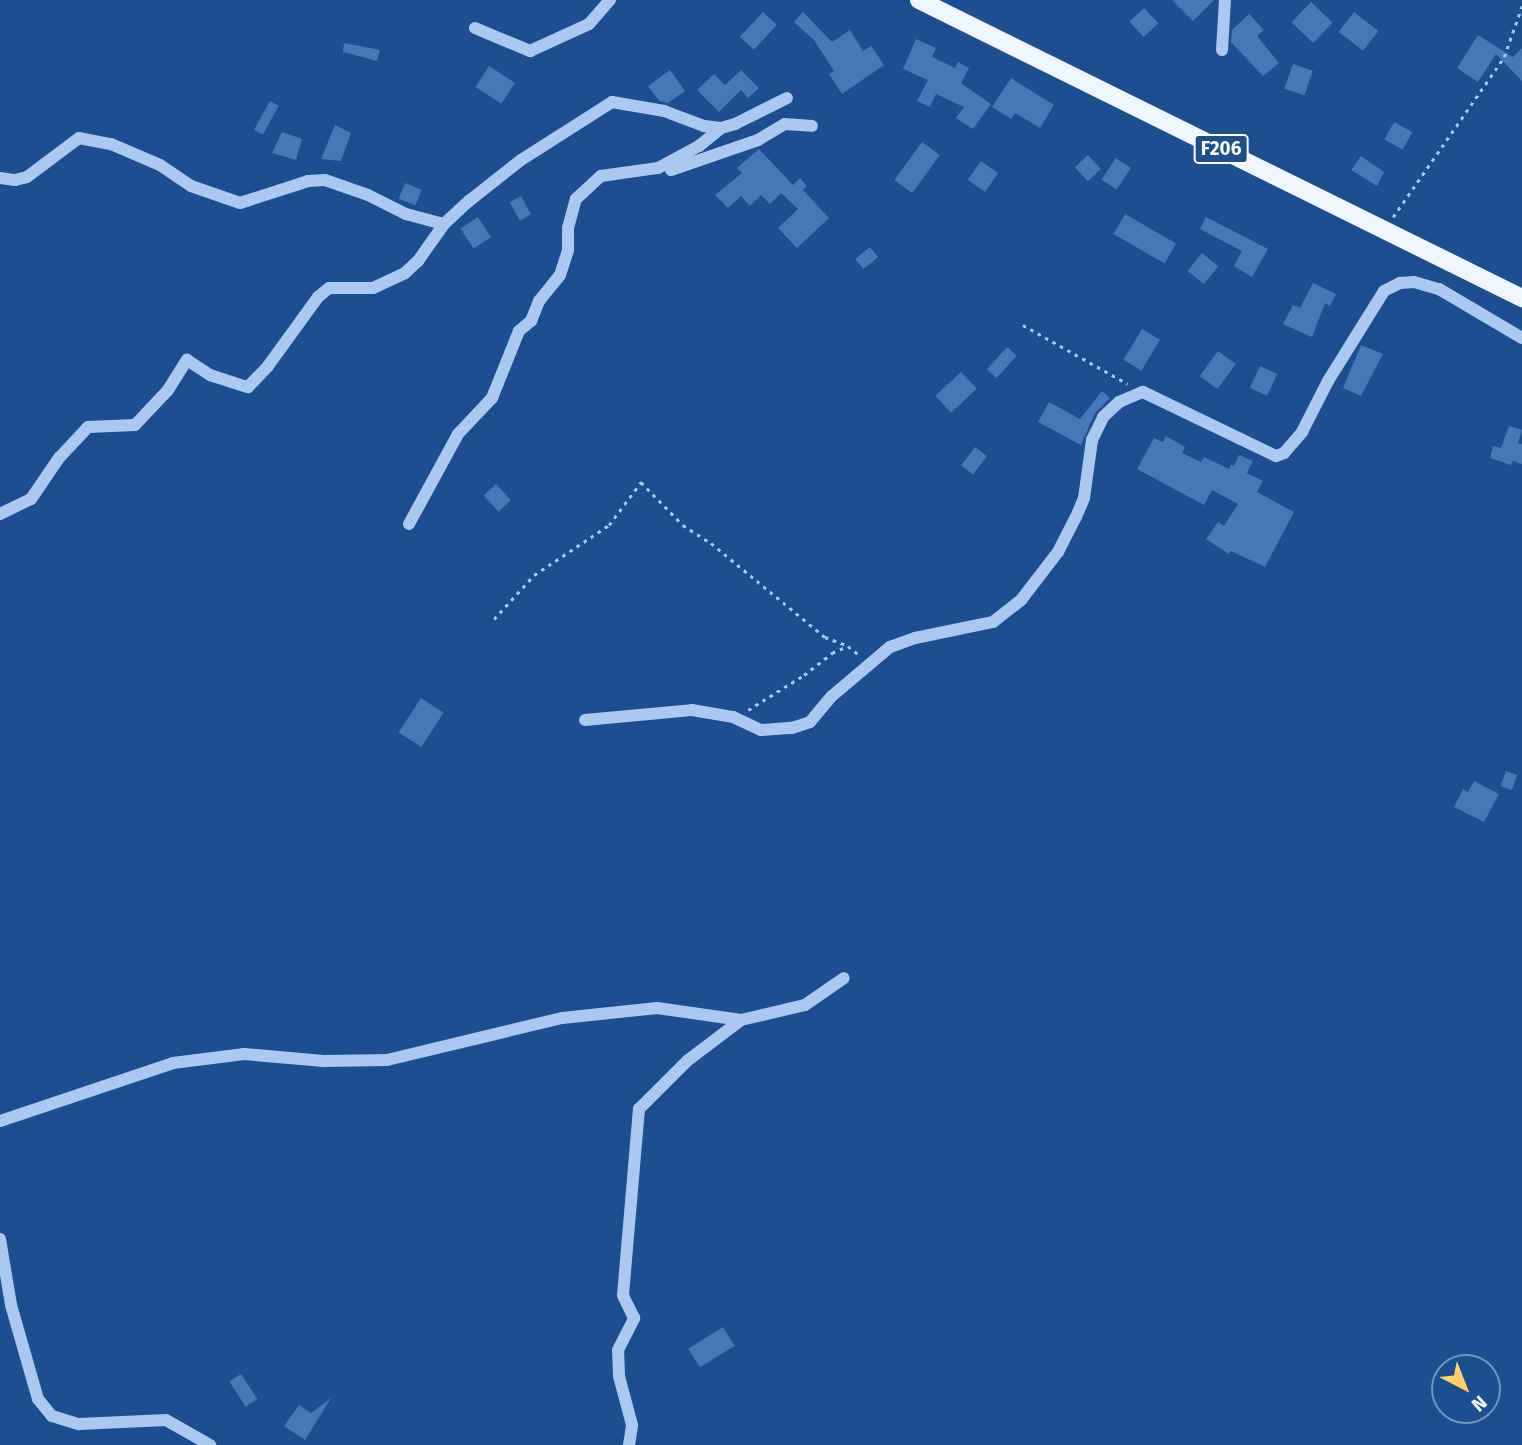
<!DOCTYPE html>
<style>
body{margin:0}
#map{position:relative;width:1522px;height:1445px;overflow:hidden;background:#1b4f8f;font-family:"Fira Sans",sans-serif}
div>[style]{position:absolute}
.building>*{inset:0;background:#4478b7;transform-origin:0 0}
.path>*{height:2.5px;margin-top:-1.25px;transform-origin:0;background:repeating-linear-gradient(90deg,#a9c9ee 0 3.5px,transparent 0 8.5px)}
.minor>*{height:12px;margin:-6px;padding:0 6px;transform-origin:6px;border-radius:6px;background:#a9c9ee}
.major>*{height:18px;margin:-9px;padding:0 9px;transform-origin:9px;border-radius:9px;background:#f0f6ff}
span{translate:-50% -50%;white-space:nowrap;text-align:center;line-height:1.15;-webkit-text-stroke:5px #1b4f8f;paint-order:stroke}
.shield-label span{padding:2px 5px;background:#1b4f8f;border:2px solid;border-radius:5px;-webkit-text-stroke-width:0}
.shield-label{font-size:19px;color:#fff;font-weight:700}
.north{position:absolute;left:1431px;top:1354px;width:70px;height:70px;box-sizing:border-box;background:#1b4f8f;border:2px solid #7695bc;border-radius:50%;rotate:138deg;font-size:19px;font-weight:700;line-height:28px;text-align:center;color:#fff}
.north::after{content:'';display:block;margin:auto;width:24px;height:32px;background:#ffd166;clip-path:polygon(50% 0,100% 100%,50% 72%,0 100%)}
</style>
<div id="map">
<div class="building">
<div style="clip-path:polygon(1172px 0,1214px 0,1193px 21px)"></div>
<div style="left:1311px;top:2px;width:30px;height:28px;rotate:44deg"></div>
<div style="left:1144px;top:8px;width:21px;height:20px;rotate:47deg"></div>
<div style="left:763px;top:12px;width:19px;height:34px;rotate:43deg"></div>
<div style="clip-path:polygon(803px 12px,832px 42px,850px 30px,863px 51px,871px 46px,884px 65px,842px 94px,829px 74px,834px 71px,814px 40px,794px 22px)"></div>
<div style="left:1354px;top:12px;width:31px;height:25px;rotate:38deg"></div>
<div style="clip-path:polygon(1249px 14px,1264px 30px,1257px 36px,1279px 63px,1263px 76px,1231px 42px,1232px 30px)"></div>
<div style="clip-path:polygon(1478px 35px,1513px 57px,1522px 48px,1522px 81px,1496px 54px,1478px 82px,1457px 68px)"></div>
<div style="clip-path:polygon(916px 39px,936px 48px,932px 57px,955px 68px,958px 62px,969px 68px,961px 83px,991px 104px,973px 129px,956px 118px,964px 107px,936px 94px,930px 107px,917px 101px,928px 80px,903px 69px)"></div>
<div style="clip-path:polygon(344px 43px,380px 50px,377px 61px,343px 52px)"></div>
<div style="left:1293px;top:64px;width:21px;height:26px;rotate:19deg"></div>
<div style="left:489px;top:66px;width:31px;height:25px;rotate:33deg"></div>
<div style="clip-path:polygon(670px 70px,685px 91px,668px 103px,659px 101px,648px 86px)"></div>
<div style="clip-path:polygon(741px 70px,759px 88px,748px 98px,741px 90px,719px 112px,697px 90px,714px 74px,725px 85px)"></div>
<div style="clip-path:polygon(1011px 78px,1054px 105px,1040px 128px,1015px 113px,1011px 119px,992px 107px)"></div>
<div style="left:270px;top:101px;width:10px;height:33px;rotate:29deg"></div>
<div style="left:1394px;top:122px;width:21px;height:20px;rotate:29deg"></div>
<div style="clip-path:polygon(335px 125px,351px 133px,341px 161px,321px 159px)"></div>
<div style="clip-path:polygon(282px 132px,302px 139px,296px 160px,272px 153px)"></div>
<div style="left:922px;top:142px;width:22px;height:47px;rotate:36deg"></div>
<div style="clip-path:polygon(759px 149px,793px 185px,800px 178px,807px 186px,803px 190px,829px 218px,797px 248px,778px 228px,798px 209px,781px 193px,770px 204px,761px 195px,750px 206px,741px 196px,728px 208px,715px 195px,742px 173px,737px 168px)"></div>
<div style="left:1088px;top:155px;width:19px;height:18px;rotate:47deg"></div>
<div style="clip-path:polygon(1361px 156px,1384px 172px,1377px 186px,1351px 170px)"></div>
<div style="left:1116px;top:158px;width:18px;height:26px;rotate:34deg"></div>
<div style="left:981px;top:161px;width:21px;height:23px;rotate:35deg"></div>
<div style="left:405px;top:183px;width:18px;height:17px;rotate:22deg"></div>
<div style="left:521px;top:196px;width:21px;height:13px;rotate:61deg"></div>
<div style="left:1125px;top:214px;width:59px;height:23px;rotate:30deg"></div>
<div style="left:478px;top:217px;width:24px;height:21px;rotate:57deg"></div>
<div style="clip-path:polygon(1206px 217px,1268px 249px,1252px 277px,1234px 266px,1242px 251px,1200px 229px)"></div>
<div style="left:870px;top:247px;width:13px;height:19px;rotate:51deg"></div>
<div style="left:1202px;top:253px;width:21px;height:23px;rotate:39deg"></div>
<div style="clip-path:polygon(1313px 283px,1336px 294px,1330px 306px,1325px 303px,1312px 337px,1283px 324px,1293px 305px,1300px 308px)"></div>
<div style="left:1142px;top:329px;width:21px;height:36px;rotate:31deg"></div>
<div style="clip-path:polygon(1361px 345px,1383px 354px,1361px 396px,1343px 388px)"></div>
<div style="left:1007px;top:347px;width:13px;height:30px;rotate:42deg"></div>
<div style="left:1218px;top:351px;width:22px;height:31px;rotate:36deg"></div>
<div style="left:1260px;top:366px;width:19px;height:24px;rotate:25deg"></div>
<div style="left:961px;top:372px;width:23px;height:35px;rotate:47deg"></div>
<div style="clip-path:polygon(1102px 391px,1110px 398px,1095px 413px,1081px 445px,1038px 422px,1049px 402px,1080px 419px)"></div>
<div style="clip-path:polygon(1509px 426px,1522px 430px,1518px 443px,1522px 444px,1522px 464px,1513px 461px,1511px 465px,1490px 458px,1493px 446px,1501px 448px)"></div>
<div style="clip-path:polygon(1166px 436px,1185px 447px,1182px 453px,1201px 462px,1204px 457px,1229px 469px,1231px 464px,1234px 466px,1239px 455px,1253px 461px,1247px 473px,1263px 481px,1257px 492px,1294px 512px,1265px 567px,1231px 551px,1229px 554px,1206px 539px,1218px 522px,1224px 526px,1238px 504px,1212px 490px,1204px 505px,1137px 469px,1154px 438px,1163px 442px)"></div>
<div style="left:975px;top:447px;width:15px;height:23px;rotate:37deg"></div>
<div style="left:496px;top:484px;width:22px;height:17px;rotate:47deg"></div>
<div style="left:421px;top:698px;width:27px;height:41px;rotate:33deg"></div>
<div style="left:1506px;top:771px;width:12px;height:16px;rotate:20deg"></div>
<div style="clip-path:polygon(1474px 781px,1499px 794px,1484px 822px,1454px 807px,1463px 789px,1468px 792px)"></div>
<div style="left:723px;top:1327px;width:22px;height:41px;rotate:58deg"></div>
<div style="left:241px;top:1374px;width:30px;height:14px;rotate:57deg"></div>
<div style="clip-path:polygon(331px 1398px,305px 1440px,284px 1426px,299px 1405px,311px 1413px)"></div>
</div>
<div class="path">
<div style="left:1393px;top:217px;width:195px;rotate:-55.2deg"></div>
<div style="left:1504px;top:57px;width:54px;rotate:-70.6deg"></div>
<div style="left:1023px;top:325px;width:120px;rotate:29.3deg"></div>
<div style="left:494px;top:619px;width:59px;rotate:-47.7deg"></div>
<div style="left:534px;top:575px;width:90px;rotate:-33.7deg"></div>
<div style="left:609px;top:525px;width:54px;rotate:-53.3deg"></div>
<div style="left:641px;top:482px;width:60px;rotate:45.7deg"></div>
<div style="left:683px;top:525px;width:33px;rotate:33deg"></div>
<div style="left:711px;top:543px;width:148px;rotate:39.5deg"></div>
<div style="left:825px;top:637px;width:25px;rotate:21deg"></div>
<div style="left:748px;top:710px;width:66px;rotate:-32deg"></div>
<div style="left:804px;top:675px;width:36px;rotate:-38deg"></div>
<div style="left:832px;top:653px;width:17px;rotate:-24deg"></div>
<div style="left:848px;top:646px;width:14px;rotate:39deg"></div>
</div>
<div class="minor">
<div style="left:475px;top:28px;width:60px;rotate:22.7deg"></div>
<div style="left:530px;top:51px;width:65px;rotate:-24.6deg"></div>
<div style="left:589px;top:24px;width:32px;rotate:-49deg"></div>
<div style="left:1222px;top:50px;width:50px;rotate:-86.6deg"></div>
<div style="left:671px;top:170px;width:92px;rotate:-19deg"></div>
<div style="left:758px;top:140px;width:31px;rotate:-31deg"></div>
<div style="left:785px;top:124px;width:27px;rotate:4deg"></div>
<div style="left:0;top:178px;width:15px;rotate:8deg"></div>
<div style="left:15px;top:180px;width:12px;rotate:-14deg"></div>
<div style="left:27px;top:177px;width:65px;rotate:-36.9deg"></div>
<div style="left:79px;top:138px;width:33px;rotate:11deg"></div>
<div style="left:111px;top:144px;width:53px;rotate:23.2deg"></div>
<div style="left:160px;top:165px;width:37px;rotate:34deg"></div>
<div style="left:191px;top:186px;width:52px;rotate:19.1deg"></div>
<div style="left:240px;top:203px;width:71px;rotate:-17.9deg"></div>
<div style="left:308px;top:181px;width:17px;rotate:-3deg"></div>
<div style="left:325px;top:180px;width:46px;rotate:19.2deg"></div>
<div style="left:368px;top:195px;width:42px;rotate:26.6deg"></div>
<div style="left:406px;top:214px;width:39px;rotate:15deg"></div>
<div style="left:0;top:514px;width:34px;rotate:-26deg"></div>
<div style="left:31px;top:499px;width:50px;rotate:-55.7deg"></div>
<div style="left:59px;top:458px;width:42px;rotate:-46.9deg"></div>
<div style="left:88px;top:427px;width:47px;rotate:-2.4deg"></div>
<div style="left:135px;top:425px;width:48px;rotate:-46.7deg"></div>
<div style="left:168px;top:390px;width:36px;rotate:-58deg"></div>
<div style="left:187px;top:360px;width:27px;rotate:33deg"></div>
<div style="left:210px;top:375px;width:40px;rotate:18deg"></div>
<div style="left:248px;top:387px;width:29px;rotate:-46deg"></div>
<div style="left:268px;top:366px;width:85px;rotate:-54.1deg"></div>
<div style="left:318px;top:297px;width:14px;rotate:-39deg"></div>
<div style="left:329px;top:288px;width:44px"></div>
<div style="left:373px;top:288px;width:35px;rotate:-25deg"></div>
<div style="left:405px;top:273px;width:18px;rotate:-43deg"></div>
<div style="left:418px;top:261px;width:45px;rotate:-54.9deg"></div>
<div style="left:444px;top:224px;width:34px;rotate:-43deg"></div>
<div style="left:469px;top:201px;width:66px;rotate:-38.3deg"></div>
<div style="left:521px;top:160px;width:108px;rotate:-32.5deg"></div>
<div style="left:612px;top:102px;width:53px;rotate:9.8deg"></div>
<div style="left:664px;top:111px;width:43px;rotate:20.6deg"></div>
<div style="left:704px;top:126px;width:17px;rotate:7deg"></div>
<div style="left:409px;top:524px;width:102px;rotate:-61.4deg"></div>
<div style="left:458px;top:434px;width:50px;rotate:-46.6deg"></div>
<div style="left:492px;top:398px;width:72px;rotate:-68.1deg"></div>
<div style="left:519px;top:331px;width:16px;rotate:-40deg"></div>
<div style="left:531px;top:321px;width:22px;rotate:-68deg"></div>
<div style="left:539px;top:301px;width:33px;rotate:-51deg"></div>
<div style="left:560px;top:275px;width:26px;rotate:-72deg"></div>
<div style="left:568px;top:250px;width:22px;rotate:-90deg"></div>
<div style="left:568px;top:228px;width:30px;rotate:-75deg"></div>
<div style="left:576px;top:199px;width:34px;rotate:-43deg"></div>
<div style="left:601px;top:176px;width:58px;rotate:-8deg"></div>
<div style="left:658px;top:168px;width:47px;rotate:-28.2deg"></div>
<div style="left:699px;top:146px;width:28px;rotate:-39deg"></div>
<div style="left:721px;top:128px;width:15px;rotate:-16deg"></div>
<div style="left:735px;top:124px;width:58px;rotate:-26.6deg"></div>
<div style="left:585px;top:720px;width:107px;rotate:-5.3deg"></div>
<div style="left:692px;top:710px;width:42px;rotate:9.7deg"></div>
<div style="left:733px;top:717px;width:31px;rotate:25deg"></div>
<div style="left:761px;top:730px;width:31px;rotate:-4deg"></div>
<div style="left:792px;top:728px;width:19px;rotate:-18deg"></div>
<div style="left:810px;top:722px;width:34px;rotate:-50deg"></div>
<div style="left:832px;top:696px;width:76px;rotate:-40.2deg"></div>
<div style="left:890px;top:647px;width:27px;rotate:-20deg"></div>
<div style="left:915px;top:638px;width:80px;rotate:-11.6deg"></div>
<div style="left:993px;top:622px;width:36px;rotate:-38deg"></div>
<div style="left:1021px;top:600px;width:61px;rotate:-52.4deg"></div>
<div style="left:1058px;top:552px;width:39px;rotate:-63deg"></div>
<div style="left:1076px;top:517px;width:21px;rotate:-67deg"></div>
<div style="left:1084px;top:498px;width:59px;rotate:-82.1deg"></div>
<div style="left:1092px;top:440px;width:25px;rotate:-64deg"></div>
<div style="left:1103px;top:417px;width:22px;rotate:-43deg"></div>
<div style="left:1119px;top:402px;width:26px;rotate:-23deg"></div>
<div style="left:1143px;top:392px;width:148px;rotate:25.7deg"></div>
<div style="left:1276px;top:456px;width:9px;rotate:-21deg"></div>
<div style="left:1284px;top:453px;width:28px;rotate:-49deg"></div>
<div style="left:1302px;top:432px;width:57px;rotate:-63deg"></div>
<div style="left:1328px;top:381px;width:106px;rotate:-58.1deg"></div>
<div style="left:1384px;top:291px;width:18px;rotate:-27deg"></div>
<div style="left:1400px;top:283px;width:14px;rotate:-4deg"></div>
<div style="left:1414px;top:282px;width:26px;rotate:16deg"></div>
<div style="left:1439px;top:289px;width:96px;rotate:30.6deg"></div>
<div style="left:0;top:1121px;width:182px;rotate:-18.5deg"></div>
<div style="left:173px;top:1063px;width:72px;rotate:-7.2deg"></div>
<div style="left:244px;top:1054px;width:80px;rotate:5deg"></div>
<div style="left:324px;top:1061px;width:63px;rotate:-0.9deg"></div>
<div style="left:387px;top:1060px;width:180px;rotate:-13.5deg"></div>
<div style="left:562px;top:1018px;width:96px;rotate:-6deg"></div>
<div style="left:657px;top:1008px;width:85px;rotate:8.1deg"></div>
<div style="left:741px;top:1020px;width:66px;rotate:-13.2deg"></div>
<div style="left:805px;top:1005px;width:47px;rotate:-34.7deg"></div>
<div style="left:0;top:1239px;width:67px;rotate:80.5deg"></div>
<div style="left:11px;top:1305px;width:98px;rotate:74deg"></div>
<div style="left:38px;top:1399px;width:22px;rotate:51deg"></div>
<div style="left:52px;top:1416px;width:28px;rotate:17deg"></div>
<div style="left:79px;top:1424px;width:87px;rotate:-2.6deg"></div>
<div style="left:166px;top:1420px;width:51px;rotate:29.6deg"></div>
<div style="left:629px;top:1445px;width:20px;rotate:-81deg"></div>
<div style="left:632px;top:1425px;width:51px;rotate:-104.9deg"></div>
<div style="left:619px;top:1376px;width:26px;rotate:-92deg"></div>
<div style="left:618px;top:1350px;width:36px;rotate:-63deg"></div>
<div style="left:634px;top:1318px;width:25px;rotate:-116deg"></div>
<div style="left:623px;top:1295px;width:187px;rotate:-85.1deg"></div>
<div style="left:639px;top:1109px;width:68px;rotate:-45deg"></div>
<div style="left:687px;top:1061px;width:68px;rotate:-37.2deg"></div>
</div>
<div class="major">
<div style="left:919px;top:0;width:673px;rotate:26.3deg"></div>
</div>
<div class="shield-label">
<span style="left:1221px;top:149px">F206</span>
</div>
<div class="north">N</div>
</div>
